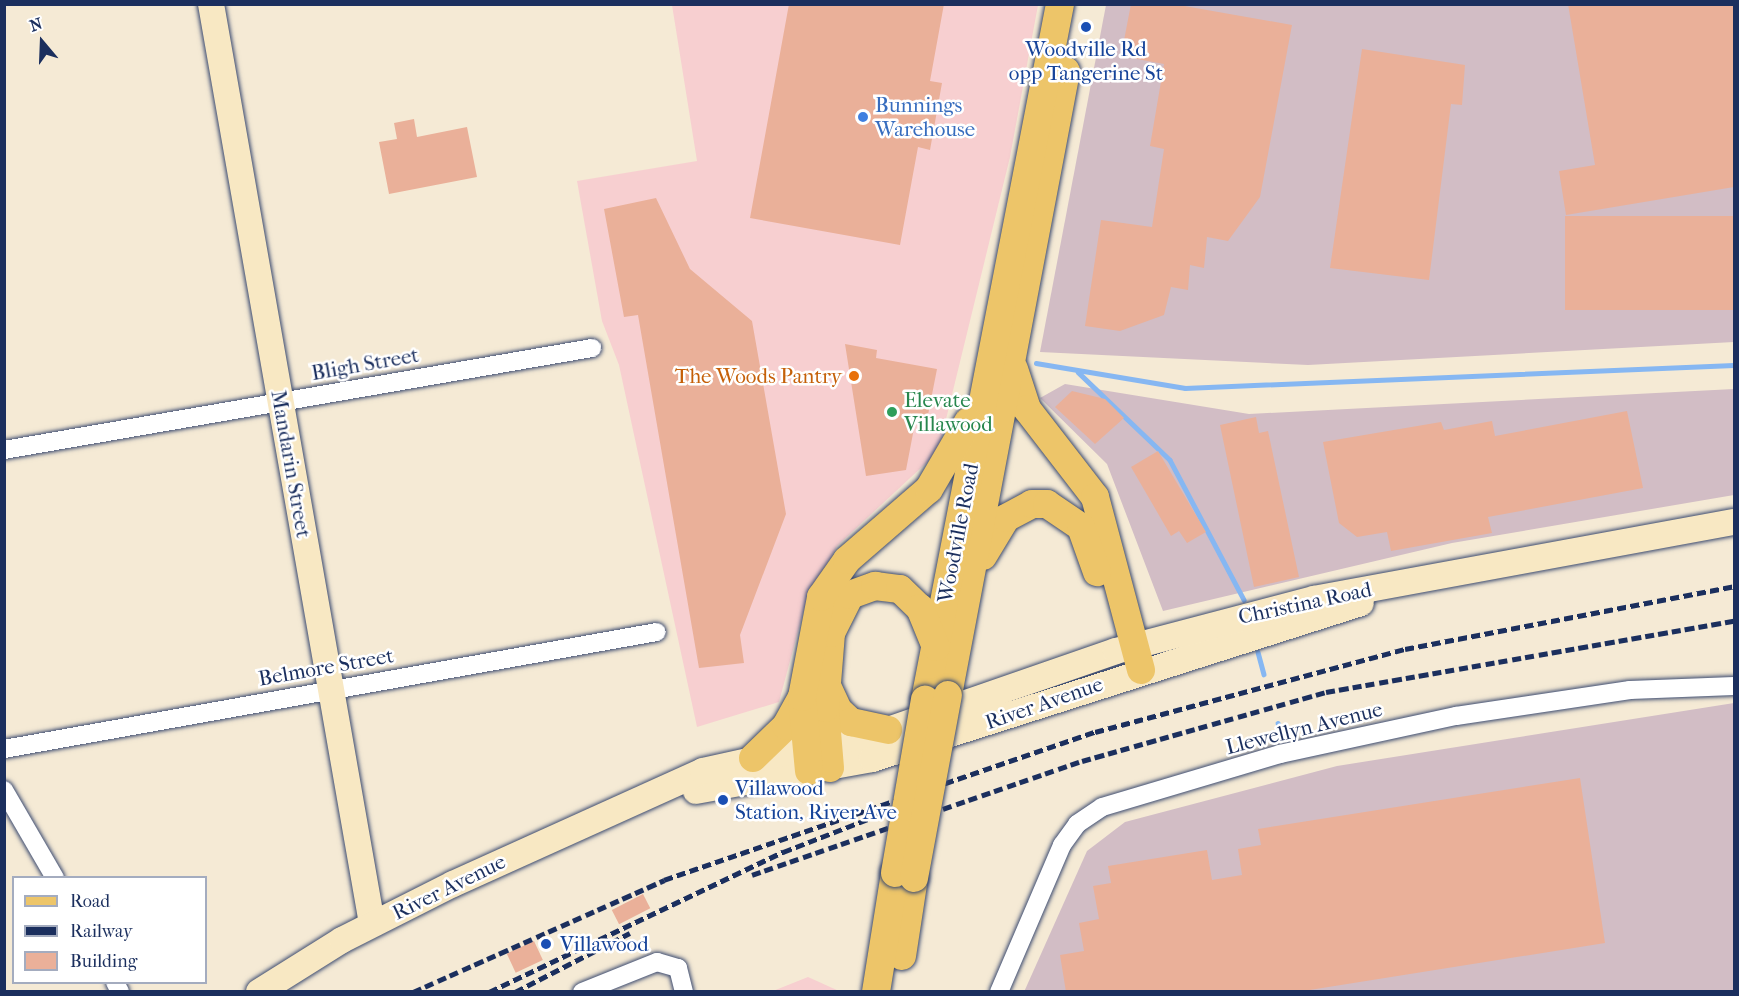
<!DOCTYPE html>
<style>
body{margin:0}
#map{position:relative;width:1739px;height:996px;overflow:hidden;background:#f5ead5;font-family:"IM FELL French Canon",serif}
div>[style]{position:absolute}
.built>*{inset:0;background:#f7cfd0}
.industrial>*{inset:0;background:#d2bdc5}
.stream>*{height:4.5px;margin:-2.25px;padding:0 2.25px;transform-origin:2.25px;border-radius:2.25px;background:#86b7f2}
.building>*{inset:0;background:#eab099;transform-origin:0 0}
.roads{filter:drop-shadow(0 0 2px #3c4b70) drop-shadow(0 0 2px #3c4b70)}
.street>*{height:18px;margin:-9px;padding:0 9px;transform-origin:9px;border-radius:9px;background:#fff}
.secondary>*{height:26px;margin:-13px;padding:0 13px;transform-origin:13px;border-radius:13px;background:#f8e8c3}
.primary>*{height:28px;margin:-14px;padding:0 14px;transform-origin:14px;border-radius:14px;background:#edc569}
.rail>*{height:4.5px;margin-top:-2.25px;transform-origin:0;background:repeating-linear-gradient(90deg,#1b2f5e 0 9px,transparent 0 13.5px)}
.bridges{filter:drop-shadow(0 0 2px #3c4b70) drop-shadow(0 0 2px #3c4b70)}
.primary-bridge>*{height:28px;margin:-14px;padding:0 14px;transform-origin:14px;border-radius:14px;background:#edc569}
.dots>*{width:16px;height:16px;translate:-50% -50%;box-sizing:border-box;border:3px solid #fff;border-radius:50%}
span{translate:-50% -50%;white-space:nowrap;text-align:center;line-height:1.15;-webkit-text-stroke:5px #fff;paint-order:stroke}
.transit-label{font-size:21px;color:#164399}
.left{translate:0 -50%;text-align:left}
.shop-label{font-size:21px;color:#366cbe}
.street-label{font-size:21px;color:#1b2f5e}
.food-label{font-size:21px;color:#c56008}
.right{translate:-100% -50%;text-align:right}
.leisure-label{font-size:21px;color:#27864d}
.frame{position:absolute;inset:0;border:6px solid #1b2f5e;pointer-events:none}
.legend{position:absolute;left:12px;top:876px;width:195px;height:108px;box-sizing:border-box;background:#fff;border:2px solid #a4acbf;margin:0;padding:8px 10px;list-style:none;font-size:18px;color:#1b2f5e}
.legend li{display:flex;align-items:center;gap:12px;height:30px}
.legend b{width:30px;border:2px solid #a4acbf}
.north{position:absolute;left:12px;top:12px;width:60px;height:60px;-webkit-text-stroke:4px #fff;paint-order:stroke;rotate:341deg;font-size:16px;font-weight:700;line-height:24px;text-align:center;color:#1b2f5e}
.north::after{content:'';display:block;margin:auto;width:21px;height:27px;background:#1b2f5e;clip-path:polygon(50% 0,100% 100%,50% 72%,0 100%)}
</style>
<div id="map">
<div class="built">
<div style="clip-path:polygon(672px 5px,1038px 5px,1010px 157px,938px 452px,837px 546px,804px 609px,779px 702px,697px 727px,619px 365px,602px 321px,577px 181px,697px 161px)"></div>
<div style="clip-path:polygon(808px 977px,839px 991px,773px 991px)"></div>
</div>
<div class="industrial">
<div style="clip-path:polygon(1106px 5px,1734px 5px,1734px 342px,1308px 365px,1040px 352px)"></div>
<div style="clip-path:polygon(1065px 384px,1249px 414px,1734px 389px,1734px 495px,1452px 543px,1163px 611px,1107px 464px,1040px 398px)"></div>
<div style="clip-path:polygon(1734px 703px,1734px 991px,1024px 992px,1087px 851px,1125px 822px,1337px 766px)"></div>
</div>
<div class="stream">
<div style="left:1036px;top:363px;width:151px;rotate:9.5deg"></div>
<div style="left:1185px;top:388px;width:549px;rotate:-2.4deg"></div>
<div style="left:1078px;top:372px;width:127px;rotate:43.7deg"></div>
<div style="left:1170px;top:460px;width:158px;rotate:62.1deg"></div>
<div style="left:1258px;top:652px;width:23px;rotate:75deg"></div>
<div style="left:1278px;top:723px;width:14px;rotate:73deg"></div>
</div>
<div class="building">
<div style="clip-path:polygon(789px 4px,944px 4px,930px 81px,942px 83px,930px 150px,918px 147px,900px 245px,750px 218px)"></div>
<div style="clip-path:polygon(1131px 4px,1173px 4px,1292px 25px,1260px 197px,1228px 241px,1207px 237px,1204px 268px,1190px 265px,1188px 290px,1171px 287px,1164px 315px,1120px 331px,1085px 326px,1101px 220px,1152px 227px,1164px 149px,1150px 146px,1164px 64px,1121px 56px)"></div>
<div style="clip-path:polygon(1568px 4px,1734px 4px,1734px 187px,1566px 215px,1559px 171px,1595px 165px)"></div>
<div style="clip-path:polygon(1362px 49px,1465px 65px,1462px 105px,1451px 104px,1429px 280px,1330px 268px)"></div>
<div style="clip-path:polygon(414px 119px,417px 137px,467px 127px,477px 177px,389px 194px,379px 142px,397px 139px,394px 123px)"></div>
<div style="clip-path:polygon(656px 198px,690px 269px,752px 321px,786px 514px,740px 635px,744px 663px,699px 668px,638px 315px,624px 317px,604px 209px)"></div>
<div style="left:1734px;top:216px;width:94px;height:169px;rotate:90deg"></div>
<div style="clip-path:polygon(845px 344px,877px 350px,876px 358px,937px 369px,927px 420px,916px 418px,906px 470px,866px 476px)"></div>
<div style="clip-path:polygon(1072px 391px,1105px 399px,1124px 418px,1095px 444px,1055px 407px)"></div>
<div style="clip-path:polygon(1627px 411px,1643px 488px,1488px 517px,1492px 533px,1391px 551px,1387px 532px,1357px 537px,1339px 523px,1323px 442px,1441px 422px,1444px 430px,1492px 421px,1495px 436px)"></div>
<div style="clip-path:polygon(1256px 417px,1259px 433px,1268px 431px,1299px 577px,1254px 587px,1220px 425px)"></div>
<div style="clip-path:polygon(1158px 451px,1206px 532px,1187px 543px,1179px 531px,1171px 536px,1131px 467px)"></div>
<div style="clip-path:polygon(1580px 778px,1605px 943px,1297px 992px,1066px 992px,1060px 955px,1084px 951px,1079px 923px,1099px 919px,1093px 886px,1111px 883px,1108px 866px,1207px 850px,1212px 880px,1242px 875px,1238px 849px,1261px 845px,1258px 829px)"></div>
<div style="left:643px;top:894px;width:16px;height:35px;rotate:63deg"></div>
<div style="left:534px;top:941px;width:21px;height:30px;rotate:65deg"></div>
</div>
<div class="roads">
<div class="street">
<div style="left:4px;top:450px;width:597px;rotate:-9.84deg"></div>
<div style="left:4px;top:749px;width:663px;rotate:-10.16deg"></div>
<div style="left:4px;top:790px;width:102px;rotate:59.9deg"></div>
<div style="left:115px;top:982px;width:11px;rotate:63deg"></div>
<div style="left:582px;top:992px;width:81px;rotate:-21.8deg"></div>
<div style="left:657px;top:962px;width:22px;rotate:16deg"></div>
<div style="left:678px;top:968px;width:25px;rotate:76deg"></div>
<div style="left:999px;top:992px;width:160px;rotate:-66.8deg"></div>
<div style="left:1062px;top:845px;width:26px;rotate:-54deg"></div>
<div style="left:1077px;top:824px;width:30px;rotate:-34deg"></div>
<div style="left:1102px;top:807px;width:186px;rotate:-16.6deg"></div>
<div style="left:1280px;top:754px;width:180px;rotate:-12.2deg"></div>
<div style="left:1456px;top:716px;width:176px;rotate:-8.5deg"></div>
<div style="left:1630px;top:690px;width:104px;rotate:-2.2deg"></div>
</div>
<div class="secondary">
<div style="left:211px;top:4px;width:934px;rotate:80.07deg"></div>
<div style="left:696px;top:791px;width:179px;rotate:-10.3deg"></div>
<div style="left:872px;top:759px;width:513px;rotate:-17.69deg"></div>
<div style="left:259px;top:992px;width:98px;rotate:-32.1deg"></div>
<div style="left:342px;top:940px;width:124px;rotate:-26.8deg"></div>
<div style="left:453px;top:884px;width:274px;rotate:-24.3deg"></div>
<div style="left:703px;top:771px;width:189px;rotate:-12.5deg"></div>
<div style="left:888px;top:730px;width:241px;rotate:-19.1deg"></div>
<div style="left:1116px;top:651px;width:205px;rotate:-14.7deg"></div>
<div style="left:1314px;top:599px;width:427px;rotate:-10.4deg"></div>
</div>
<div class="primary">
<div style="left:1014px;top:369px;width:42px;rotate:72deg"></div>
<div style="left:1027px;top:409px;width:111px;rotate:52.3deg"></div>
<div style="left:1095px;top:497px;width:179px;rotate:75.1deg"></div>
<div style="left:983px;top:556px;width:44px;rotate:-58.8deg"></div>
<div style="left:1006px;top:518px;width:30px;rotate:-28deg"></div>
<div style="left:1032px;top:504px;width:15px"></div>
<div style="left:1047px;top:504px;width:41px;rotate:34.1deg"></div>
<div style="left:1081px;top:527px;width:48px;rotate:70.4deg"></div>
<div style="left:827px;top:686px;width:26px;rotate:65deg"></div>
<div style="left:838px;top:710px;width:18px;rotate:43deg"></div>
<div style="left:851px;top:722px;width:38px;rotate:12deg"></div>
<div style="left:948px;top:695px;width:635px;rotate:-79.29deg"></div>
<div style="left:925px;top:700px;width:709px;rotate:-79.02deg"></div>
<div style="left:753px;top:758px;width:46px;rotate:-44.1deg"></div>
<div style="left:786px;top:726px;width:33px;rotate:-61deg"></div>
<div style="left:830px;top:768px;width:60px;rotate:-94.8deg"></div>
<div style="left:825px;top:708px;width:75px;rotate:-85.4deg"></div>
<div style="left:831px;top:633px;width:42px;rotate:-63.4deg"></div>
<div style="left:850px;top:595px;width:27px;rotate:-20deg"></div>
<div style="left:875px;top:586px;width:25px;rotate:7deg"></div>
<div style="left:900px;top:589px;width:28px;rotate:44deg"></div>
<div style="left:920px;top:608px;width:42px;rotate:67.7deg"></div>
<div style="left:809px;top:771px;width:74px;rotate:-95.4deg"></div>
<div style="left:802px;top:697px;width:102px;rotate:-79.2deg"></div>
<div style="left:821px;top:597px;width:45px;rotate:-54.9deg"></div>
<div style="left:847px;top:560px;width:108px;rotate:-40.9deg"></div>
<div style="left:929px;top:489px;width:78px;rotate:-59.8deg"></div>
<div style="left:902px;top:956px;width:79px;rotate:-81.3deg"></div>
<div style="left:876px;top:992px;width:121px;rotate:-80.9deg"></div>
</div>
</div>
<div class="rail">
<div style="left:752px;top:875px;width:349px;rotate:-19.1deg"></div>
<div style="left:1082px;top:761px;width:254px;rotate:-15.8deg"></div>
<div style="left:1326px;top:692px;width:414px;rotate:-9.9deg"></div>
<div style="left:413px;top:992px;width:275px;rotate:-24deg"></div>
<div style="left:664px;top:880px;width:456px;rotate:-19deg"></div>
<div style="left:1095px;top:732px;width:321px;rotate:-15deg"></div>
<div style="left:1405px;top:649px;width:335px;rotate:-10.8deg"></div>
<div style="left:489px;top:992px;width:326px;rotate:-25.5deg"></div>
<div style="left:783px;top:852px;width:172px;rotate:-21.2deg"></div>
<div style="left:515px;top:992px;width:129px;rotate:-27.2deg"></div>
</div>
<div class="bridges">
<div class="primary-bridge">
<div style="left:895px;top:873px;width:176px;rotate:-80.2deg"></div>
<div style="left:914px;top:878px;width:186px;rotate:-79.5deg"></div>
</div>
</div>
<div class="dots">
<div style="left:1086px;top:27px;background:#1a4fb4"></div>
<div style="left:863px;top:117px;background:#3f7fe0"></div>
<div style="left:854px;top:376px;background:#e8710a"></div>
<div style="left:892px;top:412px;background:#2e9e5b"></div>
<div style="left:723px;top:800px;background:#1a4fb4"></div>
<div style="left:546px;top:944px;background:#1a4fb4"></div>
</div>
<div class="transit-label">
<span style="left:1086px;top:61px">Woodville Rd<br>opp Tangerine St</span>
<span class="left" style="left:735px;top:800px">Villawood<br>Station, River Ave</span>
<span class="left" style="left:560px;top:944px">Villawood</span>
</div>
<div class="shop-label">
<span class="left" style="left:875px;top:117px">Bunnings<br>Warehouse</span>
</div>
<div class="street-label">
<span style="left:365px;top:364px;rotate:-10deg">Bligh Street</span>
<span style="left:291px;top:464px;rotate:80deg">Mandarin Street</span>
<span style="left:958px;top:533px;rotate:-79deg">Woodville Road</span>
<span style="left:1305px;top:603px;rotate:-12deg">Christina Road</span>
<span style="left:326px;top:667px;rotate:-10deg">Belmore Street</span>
<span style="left:1044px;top:703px;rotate:-19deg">River Avenue</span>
<span style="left:1304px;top:728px;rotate:-14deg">Llewellyn Avenue</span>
<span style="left:449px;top:887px;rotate:-26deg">River Avenue</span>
</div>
<div class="food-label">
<span class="right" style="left:842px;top:376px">The Woods Pantry</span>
</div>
<div class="leisure-label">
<span class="left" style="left:904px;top:412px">Elevate<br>Villawood</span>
</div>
<div class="frame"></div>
<ul class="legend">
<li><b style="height:8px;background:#edc569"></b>Road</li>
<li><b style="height:8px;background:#1b2f5e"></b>Railway</li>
<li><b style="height:16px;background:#eab099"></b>Building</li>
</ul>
<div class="north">N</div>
</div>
